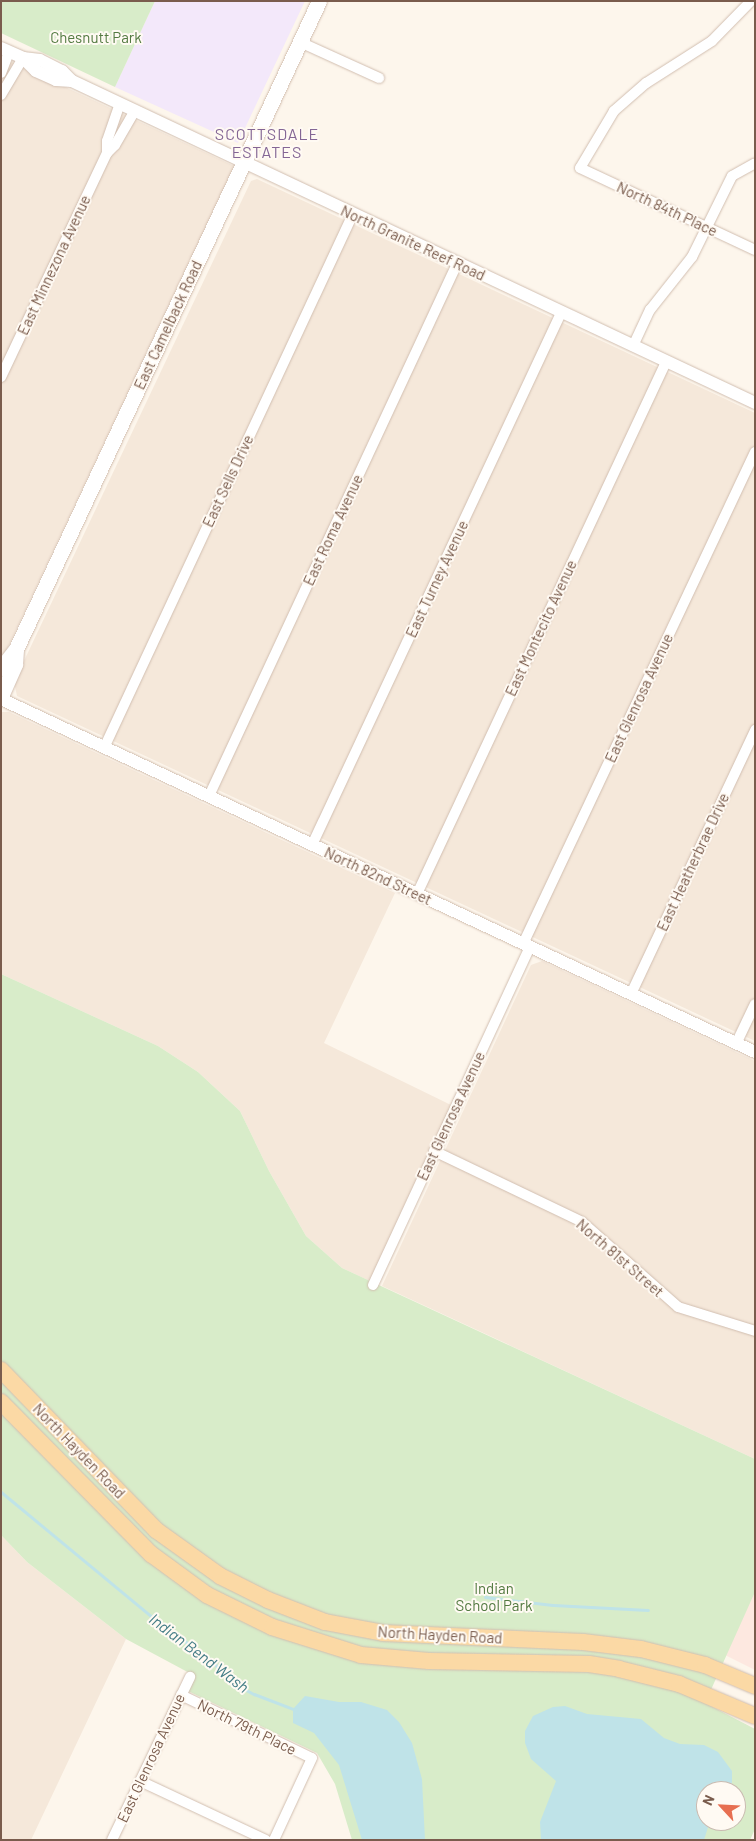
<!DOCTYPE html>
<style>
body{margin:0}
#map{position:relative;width:756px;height:1841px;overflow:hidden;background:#fdf6ec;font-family:Barlow,sans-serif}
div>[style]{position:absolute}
.residential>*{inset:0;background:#f5e8da}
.commercial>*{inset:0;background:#fde8e0}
.education>*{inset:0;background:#f3e8fa}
.green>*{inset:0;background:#d8ecc9}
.water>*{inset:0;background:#bfe3e8}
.stream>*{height:3px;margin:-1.5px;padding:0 1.5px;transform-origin:1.5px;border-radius:1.5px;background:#bfe3e8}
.roads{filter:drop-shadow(0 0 1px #d1beb0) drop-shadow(0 0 1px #d1beb0)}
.minor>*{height:10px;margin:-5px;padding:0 5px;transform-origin:5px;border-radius:5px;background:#fff}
.tertiary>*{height:12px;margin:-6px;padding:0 6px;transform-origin:6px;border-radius:6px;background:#fff}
.secondary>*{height:15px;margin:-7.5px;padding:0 7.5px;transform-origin:7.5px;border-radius:7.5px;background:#fff}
.primary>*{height:16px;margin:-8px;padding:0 8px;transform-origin:8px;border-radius:8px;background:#fbd9a5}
span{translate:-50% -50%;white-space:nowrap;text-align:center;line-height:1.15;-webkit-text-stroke:4px #fffaf3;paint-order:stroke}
.park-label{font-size:15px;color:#537a41}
.street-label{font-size:15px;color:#7a5c4d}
.neighbourhood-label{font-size:16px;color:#846695;letter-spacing:1px}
.water-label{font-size:16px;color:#437c86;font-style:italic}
.frame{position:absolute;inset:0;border:2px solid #7a5c4d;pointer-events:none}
.north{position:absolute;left:696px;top:1781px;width:50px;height:50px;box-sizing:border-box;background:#fffaf3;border:1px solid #cabbb1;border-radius:50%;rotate:295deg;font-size:14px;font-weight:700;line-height:20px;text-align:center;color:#7a5c4d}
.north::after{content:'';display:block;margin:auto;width:18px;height:22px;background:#e76f51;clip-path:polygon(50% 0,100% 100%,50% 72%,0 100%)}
</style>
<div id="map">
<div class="residential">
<div style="clip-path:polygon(1px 57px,234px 166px,1px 662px)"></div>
<div style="clip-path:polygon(257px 179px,755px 413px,755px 1041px,17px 696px,14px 682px,251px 181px)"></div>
<div style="clip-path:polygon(1px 712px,9px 712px,395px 893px,324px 1043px,451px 1105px,370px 1281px,342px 1268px,306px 1236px,269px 1171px,240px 1111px,198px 1072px,158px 1046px,1px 974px)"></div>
<div style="clip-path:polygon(542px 961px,755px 1061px,755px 1459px,382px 1286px,531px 965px)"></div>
<div style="clip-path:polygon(1px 1535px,27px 1562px,126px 1639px,31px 1840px,1px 1840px)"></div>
</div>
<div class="commercial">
<div style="clip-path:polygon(755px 1592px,755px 1670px,725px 1655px)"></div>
</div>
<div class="education">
<div style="clip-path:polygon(155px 1px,305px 1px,238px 143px,115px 87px)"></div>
</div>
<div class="green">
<div style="clip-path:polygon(1px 1px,155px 1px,115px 87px,1px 33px)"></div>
<div style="clip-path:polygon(evenodd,1px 974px,158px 1046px,198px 1072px,240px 1111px,269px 1171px,306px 1236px,342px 1268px,755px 1459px,755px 1592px,705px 1703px,755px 1729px,755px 1829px,750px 1840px,352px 1840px,335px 1784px,317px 1753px,188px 1691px,195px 1676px,126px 1639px,27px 1562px,1px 1535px,1px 974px,706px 1791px,736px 1791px,736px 1821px,706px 1821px,706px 1791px)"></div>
</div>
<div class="water">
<div style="clip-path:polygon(305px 1696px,339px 1702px,361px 1702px,387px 1710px,399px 1722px,412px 1743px,422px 1779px,425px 1840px,362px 1840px,339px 1765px,314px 1733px,293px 1723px,293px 1709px)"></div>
<div style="clip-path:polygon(565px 1706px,587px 1714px,641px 1719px,664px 1738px,680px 1744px,704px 1745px,718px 1752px,732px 1771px,732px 1782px,730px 1791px,706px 1791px,706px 1821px,710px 1821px,704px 1840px,541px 1840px,540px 1822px,556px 1781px,531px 1759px,525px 1743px,525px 1731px,533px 1716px,553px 1707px)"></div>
</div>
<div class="stream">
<div style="left:1px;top:1492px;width:204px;rotate:39.6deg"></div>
<div style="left:158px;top:1622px;width:65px;rotate:35.6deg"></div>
<div style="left:211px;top:1660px;width:30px;rotate:48deg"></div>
<div style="left:231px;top:1682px;width:26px;rotate:28deg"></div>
<div style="left:254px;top:1694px;width:45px;rotate:20.9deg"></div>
<div style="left:485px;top:1597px;width:68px;rotate:6.7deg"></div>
<div style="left:553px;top:1605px;width:95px;rotate:3deg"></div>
</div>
<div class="roads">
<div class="minor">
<div style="left:751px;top:1px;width:56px;rotate:134.3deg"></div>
<div style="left:712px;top:41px;width:78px;rotate:147.5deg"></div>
<div style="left:646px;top:83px;width:43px;rotate:138.8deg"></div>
<div style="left:614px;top:111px;width:66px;rotate:120.8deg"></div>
<div style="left:580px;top:168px;width:193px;rotate:25.1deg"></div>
<div style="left:300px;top:42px;width:87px;rotate:24.5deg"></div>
<div style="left:1px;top:73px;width:22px;rotate:-69deg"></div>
<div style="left:1px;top:95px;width:43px;rotate:-59.3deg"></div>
<div style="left:107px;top:153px;width:12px;rotate:-90deg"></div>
<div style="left:107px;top:141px;width:39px;rotate:-71deg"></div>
<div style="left:633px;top:346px;width:40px;rotate:-65deg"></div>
<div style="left:650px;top:310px;width:68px;rotate:-51.6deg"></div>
<div style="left:692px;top:257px;width:90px;rotate:-63.7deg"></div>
<div style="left:732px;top:176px;width:26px;rotate:-29deg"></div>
<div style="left:1px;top:377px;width:248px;rotate:-64.7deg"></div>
<div style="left:107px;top:153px;width:11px;rotate:-45deg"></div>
<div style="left:115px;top:145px;width:39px;rotate:-60deg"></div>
<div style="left:104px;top:748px;width:589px;rotate:-65deg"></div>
<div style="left:209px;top:796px;width:587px;rotate:-65.01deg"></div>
<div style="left:312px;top:845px;width:587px;rotate:-64.92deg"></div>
<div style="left:417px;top:894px;width:587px;rotate:-64.92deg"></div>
<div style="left:523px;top:944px;width:544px;rotate:-64.75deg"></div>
<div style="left:631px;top:994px;width:292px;rotate:-64.8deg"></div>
<div style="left:736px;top:1044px;width:44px;rotate:-64.6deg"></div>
<div style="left:434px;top:1151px;width:164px;rotate:25.6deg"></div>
<div style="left:582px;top:1222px;width:128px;rotate:41.5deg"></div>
<div style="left:678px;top:1307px;width:81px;rotate:17.3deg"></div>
<div style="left:373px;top:1285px;width:373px;rotate:-65.1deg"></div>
<div style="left:181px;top:1695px;width:145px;rotate:25.7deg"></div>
<div style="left:312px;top:1758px;width:90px;rotate:114.9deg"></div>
<div style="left:140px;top:1781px;width:139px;rotate:25.1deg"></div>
<div style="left:112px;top:1840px;width:181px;rotate:-64.4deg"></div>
</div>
<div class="tertiary">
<div style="left:1px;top:48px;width:24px;rotate:24deg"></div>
<div style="left:23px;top:58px;width:18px;rotate:45deg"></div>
<div style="left:36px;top:71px;width:22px;rotate:24deg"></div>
<div style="left:56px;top:80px;width:16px;rotate:4deg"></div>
<div style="left:72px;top:81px;width:755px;rotate:25.24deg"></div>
<div style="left:23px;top:58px;width:17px;rotate:7deg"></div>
<div style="left:40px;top:60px;width:25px;rotate:27deg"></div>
<div style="left:62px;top:71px;width:14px;rotate:45deg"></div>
<div style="left:1px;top:699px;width:833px;rotate:25.09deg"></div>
</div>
<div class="secondary">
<div style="left:1px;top:668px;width:24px;rotate:-52deg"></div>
<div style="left:1px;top:696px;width:35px;rotate:-66deg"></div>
<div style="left:15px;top:664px;width:15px;rotate:-86deg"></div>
<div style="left:16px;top:649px;width:715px;rotate:-64.94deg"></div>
</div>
<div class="primary">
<div style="left:1px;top:1370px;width:223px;rotate:45.9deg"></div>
<div style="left:156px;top:1530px;width:79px;rotate:35.7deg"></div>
<div style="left:220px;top:1576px;width:54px;rotate:26.6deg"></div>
<div style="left:268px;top:1600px;width:61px;rotate:21.1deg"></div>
<div style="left:325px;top:1622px;width:59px;rotate:10.7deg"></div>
<div style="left:383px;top:1633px;width:200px;rotate:2.6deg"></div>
<div style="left:583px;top:1642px;width:58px;rotate:6.9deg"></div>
<div style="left:641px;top:1649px;width:66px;rotate:14deg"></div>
<div style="left:705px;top:1665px;width:54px;rotate:22.8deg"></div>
<div style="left:1px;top:1402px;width:214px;rotate:45.4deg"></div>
<div style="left:151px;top:1554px;width:69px;rotate:36.2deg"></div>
<div style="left:207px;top:1595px;width:72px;rotate:26.2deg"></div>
<div style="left:272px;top:1627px;width:93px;rotate:17.5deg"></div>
<div style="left:361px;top:1655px;width:68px;rotate:5deg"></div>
<div style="left:429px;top:1661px;width:160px;rotate:1.1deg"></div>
<div style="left:589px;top:1664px;width:30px;rotate:9deg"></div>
<div style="left:619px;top:1669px;width:62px;rotate:14deg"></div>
<div style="left:679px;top:1684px;width:82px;rotate:22.8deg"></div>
</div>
</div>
<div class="park-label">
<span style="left:96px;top:38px">Chesnutt Park</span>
<span style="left:494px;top:1597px">Indian<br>School Park</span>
</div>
<div class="street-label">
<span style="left:667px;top:209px;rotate:25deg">North 84th Place</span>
<span style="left:413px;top:243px;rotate:25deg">North Granite Reef Road</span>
<span style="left:54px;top:265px;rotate:-65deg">East Minnezona Avenue</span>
<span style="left:168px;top:325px;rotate:-65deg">East Camelback Road</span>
<span style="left:228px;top:481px;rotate:-65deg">East Sells Drive</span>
<span style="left:333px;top:530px;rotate:-65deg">East Roma Avenue</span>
<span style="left:437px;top:579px;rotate:-65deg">East Turney Avenue</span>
<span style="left:541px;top:628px;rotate:-65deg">East Montecito Avenue</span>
<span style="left:639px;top:698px;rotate:-65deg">East Glenrosa Avenue</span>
<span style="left:693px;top:862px;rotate:-65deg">East Heatherbrae Drive</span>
<span style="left:378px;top:876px;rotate:25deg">North 82nd Street</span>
<span style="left:451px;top:1116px;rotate:-65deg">East Glenrosa Avenue</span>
<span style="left:620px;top:1258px;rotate:41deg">North 81st Street</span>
<span style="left:79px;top:1451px;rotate:46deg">North Hayden Road</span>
<span style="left:440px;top:1635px;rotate:3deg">North Hayden Road</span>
<span style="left:247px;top:1727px;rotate:26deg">North 79th Place</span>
<span style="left:151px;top:1758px;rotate:-65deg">East Glenrosa Avenue</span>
</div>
<div class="neighbourhood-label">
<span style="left:267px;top:143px">SCOTTSDALE<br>ESTATES</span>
</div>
<div class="water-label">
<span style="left:199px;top:1653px;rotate:37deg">Indian Bend Wash</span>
</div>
<div class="frame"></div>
<div class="north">N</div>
</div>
